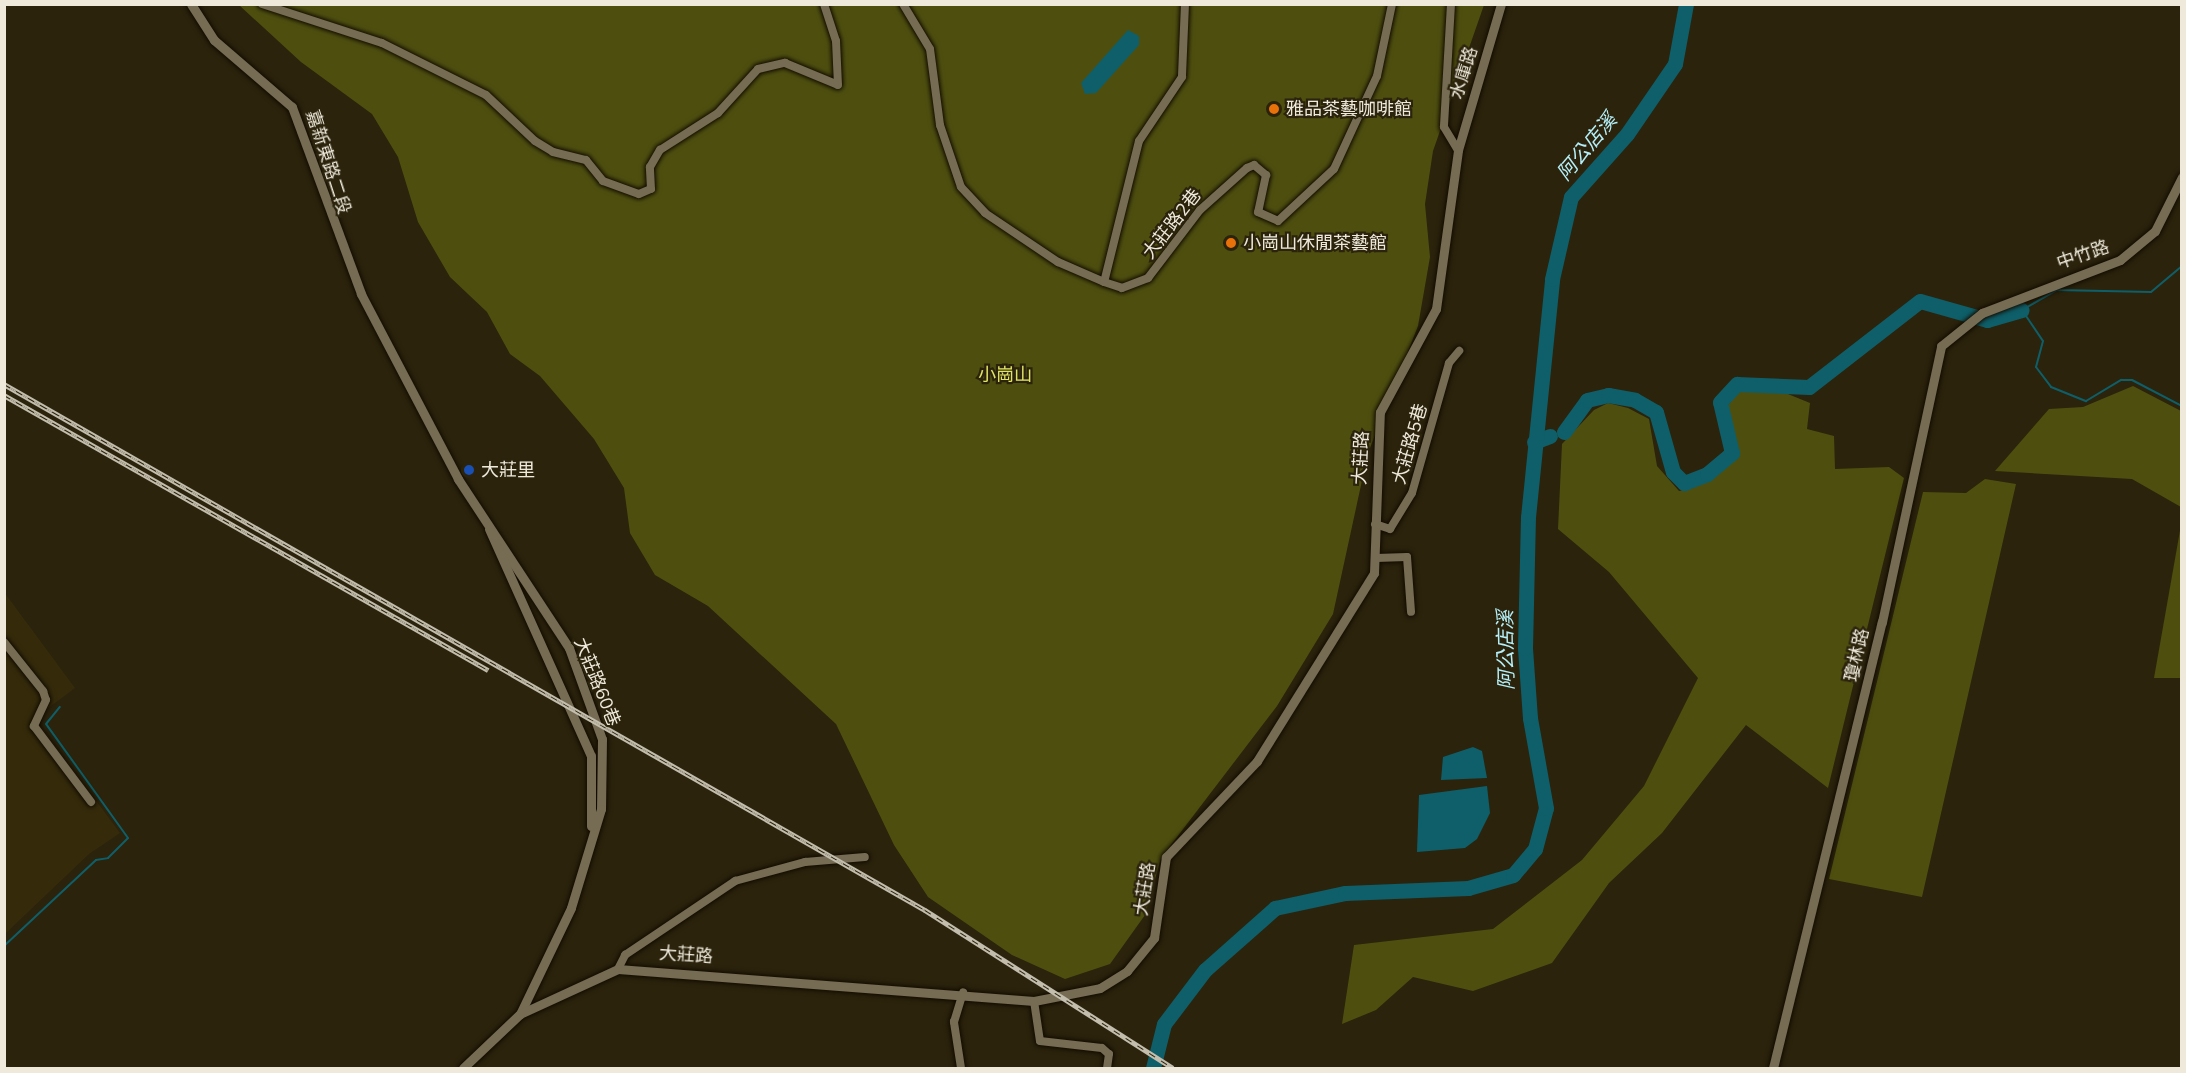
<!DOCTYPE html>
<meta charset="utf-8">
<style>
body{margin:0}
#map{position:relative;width:2186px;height:1073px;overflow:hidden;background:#2b230c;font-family:"Nunito Sans","Noto Sans TC",sans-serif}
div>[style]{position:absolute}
.built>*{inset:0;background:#352b0b}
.green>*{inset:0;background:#4e4f0f}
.water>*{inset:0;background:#0e5f69}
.stream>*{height:2px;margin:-1px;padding:0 1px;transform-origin:1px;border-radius:1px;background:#0e5f69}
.river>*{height:15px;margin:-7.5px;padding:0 7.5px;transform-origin:7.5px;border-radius:7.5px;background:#0e5f69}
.roads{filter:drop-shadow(0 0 2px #130c00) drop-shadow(0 0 2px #130c00)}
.minor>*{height:8px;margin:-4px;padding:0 4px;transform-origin:4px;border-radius:4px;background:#766c53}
.tertiary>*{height:9px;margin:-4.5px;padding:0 4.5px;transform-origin:4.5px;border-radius:4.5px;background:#766c53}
.rail>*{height:4.5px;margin-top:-2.25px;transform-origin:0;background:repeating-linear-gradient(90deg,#2b230c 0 7px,#c3bdad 0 14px);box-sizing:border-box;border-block:2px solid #c3bdad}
.dots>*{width:16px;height:16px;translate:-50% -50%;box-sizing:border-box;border:3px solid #2b230c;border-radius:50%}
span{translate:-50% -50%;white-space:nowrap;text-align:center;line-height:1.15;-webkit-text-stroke:4.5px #2b230c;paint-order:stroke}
.street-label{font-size:18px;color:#eee9db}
.poi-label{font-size:18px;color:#eee9db}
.left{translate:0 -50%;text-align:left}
.park-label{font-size:18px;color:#e0e463}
.water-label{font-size:20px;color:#b5f0f9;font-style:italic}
.frame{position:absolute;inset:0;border:6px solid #eee9db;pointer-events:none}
</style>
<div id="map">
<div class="built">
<div style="clip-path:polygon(4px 592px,75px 688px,39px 715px,38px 722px,120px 833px,89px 854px,5px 934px)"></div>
</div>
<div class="green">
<div style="clip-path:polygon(239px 5px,1484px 5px,1433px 151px,1425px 204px,1430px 257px,1418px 326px,1368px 453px,1333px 614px,1277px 706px,1161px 858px,1145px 915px,1110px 964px,1065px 979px,1012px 955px,928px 897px,894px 845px,836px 724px,708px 606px,655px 575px,630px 533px,624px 488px,594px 439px,540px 376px,510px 354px,487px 312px,450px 277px,418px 222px,398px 157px,372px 114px,301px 62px)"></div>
<div style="clip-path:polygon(2133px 386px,2181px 411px,2181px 507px,2132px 479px,1995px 471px,2049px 409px,2083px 407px)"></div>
<div style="clip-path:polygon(1773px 388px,1810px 403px,1807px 429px,1834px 436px,1835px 469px,1889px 467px,1904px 478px,1828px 788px,1746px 725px,1662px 833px,1609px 883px,1552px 963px,1473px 991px,1413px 977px,1376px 1010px,1342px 1024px,1354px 945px,1493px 929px,1582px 860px,1644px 786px,1698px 678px,1609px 572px,1558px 529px,1562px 444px,1594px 410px,1608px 403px,1628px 408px,1649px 419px,1657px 466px,1679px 491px,1692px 488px,1737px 458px,1727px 406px,1740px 391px)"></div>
<div style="clip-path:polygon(1985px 479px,2016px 484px,1922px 897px,1829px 879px,1923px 492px,1966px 493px)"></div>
<div style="clip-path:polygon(2181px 525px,2181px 678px,2154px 678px)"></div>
</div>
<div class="water">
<div style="clip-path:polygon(1128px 30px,1139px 36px,1139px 45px,1096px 93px,1085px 94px,1081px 83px)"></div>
<div style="clip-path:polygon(1473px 747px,1482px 751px,1487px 778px,1441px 780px,1443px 757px)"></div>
<div style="clip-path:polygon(1487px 786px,1490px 813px,1477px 839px,1465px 848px,1417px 852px,1419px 795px)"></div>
</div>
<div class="stream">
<div style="left:2182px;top:266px;width:40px;rotate:140deg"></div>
<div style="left:2151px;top:292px;width:94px;rotate:-178.8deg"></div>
<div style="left:2057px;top:290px;width:40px;rotate:150.3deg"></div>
<div style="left:2022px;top:310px;width:37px;rotate:56deg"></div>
<div style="left:2043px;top:341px;width:27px;rotate:105deg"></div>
<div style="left:2036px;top:367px;width:25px;rotate:53deg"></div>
<div style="left:2051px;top:387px;width:38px;rotate:22deg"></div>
<div style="left:2086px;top:401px;width:41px;rotate:-31deg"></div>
<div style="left:2121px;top:380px;width:11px"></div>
<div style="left:2132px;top:380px;width:56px;rotate:27.5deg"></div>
<div style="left:4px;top:946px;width:126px;rotate:-43.1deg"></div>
<div style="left:96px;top:860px;width:12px;rotate:-9deg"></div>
<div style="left:108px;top:858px;width:28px;rotate:-45deg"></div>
<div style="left:128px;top:838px;width:140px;rotate:-125.7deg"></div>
<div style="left:46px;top:724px;width:22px;rotate:-51deg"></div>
</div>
<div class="river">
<div style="left:1564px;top:432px;width:39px;rotate:-54deg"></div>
<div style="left:1587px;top:400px;width:22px;rotate:-13deg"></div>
<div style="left:1608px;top:395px;width:27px;rotate:10deg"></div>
<div style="left:1635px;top:400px;width:24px;rotate:30deg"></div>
<div style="left:1656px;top:412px;width:62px;rotate:74.2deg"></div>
<div style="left:1673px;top:472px;width:16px;rotate:45deg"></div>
<div style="left:1684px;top:483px;width:25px;rotate:-21deg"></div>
<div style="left:1707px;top:474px;width:33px;rotate:-40deg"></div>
<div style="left:1732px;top:453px;width:52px;rotate:-103.2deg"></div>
<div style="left:1720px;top:402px;width:25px;rotate:-47deg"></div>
<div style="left:1737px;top:384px;width:72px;rotate:2.4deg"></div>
<div style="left:1809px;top:387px;width:140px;rotate:-37.8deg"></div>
<div style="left:1920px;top:301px;width:70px;rotate:15.8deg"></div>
<div style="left:1987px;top:320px;width:36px;rotate:-16deg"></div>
<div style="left:1534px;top:442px;width:17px;rotate:-21deg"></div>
<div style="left:1153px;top:1068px;width:45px;rotate:-76deg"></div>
<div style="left:1164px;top:1024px;width:68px;rotate:-52.8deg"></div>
<div style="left:1205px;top:970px;width:94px;rotate:-41.5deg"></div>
<div style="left:1275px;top:908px;width:72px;rotate:-12.1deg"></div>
<div style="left:1345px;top:893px;width:123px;rotate:-2.3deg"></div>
<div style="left:1468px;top:888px;width:47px;rotate:-16.1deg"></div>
<div style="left:1513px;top:875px;width:34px;rotate:-50deg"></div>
<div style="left:1535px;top:849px;width:42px;rotate:-75deg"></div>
<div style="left:1546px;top:808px;width:91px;rotate:-100.1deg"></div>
<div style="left:1530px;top:718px;width:70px;rotate:-94.1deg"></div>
<div style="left:1525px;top:648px;width:131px;rotate:-88.7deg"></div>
<div style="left:1528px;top:517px;width:239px;rotate:-84.2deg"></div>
<div style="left:1552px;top:279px;width:84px;rotate:-77deg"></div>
<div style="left:1571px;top:197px;width:84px;rotate:-48.4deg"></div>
<div style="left:1627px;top:134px;width:85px;rotate:-55.6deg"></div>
<div style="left:1675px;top:64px;width:61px;rotate:-79.6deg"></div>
</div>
<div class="roads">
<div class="minor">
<div style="left:262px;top:4px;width:126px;rotate:18deg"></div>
<div style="left:382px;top:43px;width:116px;rotate:26.6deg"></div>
<div style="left:486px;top:95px;width:67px;rotate:43.2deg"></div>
<div style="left:535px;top:141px;width:21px;rotate:31deg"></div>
<div style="left:553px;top:152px;width:34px;rotate:14deg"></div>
<div style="left:586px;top:160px;width:27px;rotate:51deg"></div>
<div style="left:603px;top:181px;width:38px;rotate:20deg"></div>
<div style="left:639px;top:194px;width:13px;rotate:-23deg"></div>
<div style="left:651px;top:189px;width:22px;rotate:-93deg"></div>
<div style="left:650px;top:167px;width:20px;rotate:-60deg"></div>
<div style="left:660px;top:150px;width:69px;rotate:-32.5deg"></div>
<div style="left:718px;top:113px;width:59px;rotate:-47.7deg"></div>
<div style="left:758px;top:69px;width:28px;rotate:-13deg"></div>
<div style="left:785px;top:63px;width:57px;rotate:22.5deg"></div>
<div style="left:838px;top:85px;width:44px;rotate:-92.6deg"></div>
<div style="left:836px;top:41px;width:39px;rotate:-108deg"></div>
<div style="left:903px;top:4px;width:52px;rotate:59deg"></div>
<div style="left:930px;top:49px;width:77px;rotate:82.5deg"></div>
<div style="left:940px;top:125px;width:65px;rotate:71.3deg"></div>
<div style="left:961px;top:187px;width:35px;rotate:47deg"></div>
<div style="left:985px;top:213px;width:88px;rotate:33.9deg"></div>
<div style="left:1058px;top:262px;width:50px;rotate:23.5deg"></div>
<div style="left:1185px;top:4px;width:73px;rotate:92.4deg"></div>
<div style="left:1182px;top:77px;width:77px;rotate:123.9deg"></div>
<div style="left:1139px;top:141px;width:145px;rotate:103.9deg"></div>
<div style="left:1104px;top:282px;width:19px;rotate:18deg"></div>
<div style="left:1122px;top:288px;width:28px;rotate:-21deg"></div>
<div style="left:1148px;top:278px;width:86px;rotate:-52.6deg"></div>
<div style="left:1200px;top:210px;width:63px;rotate:-41.8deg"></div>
<div style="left:1247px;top:168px;width:8px;rotate:-23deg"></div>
<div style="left:1254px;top:165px;width:16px;rotate:40deg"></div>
<div style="left:1266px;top:175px;width:38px;rotate:102deg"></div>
<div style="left:1258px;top:212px;width:22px;rotate:24deg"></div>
<div style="left:1278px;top:221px;width:76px;rotate:-42.9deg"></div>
<div style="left:1334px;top:169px;width:102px;rotate:-65.2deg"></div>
<div style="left:1377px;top:76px;width:74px;rotate:-78.2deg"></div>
<div style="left:1451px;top:4px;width:123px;rotate:93.3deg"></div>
<div style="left:1444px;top:127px;width:27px;rotate:59deg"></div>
<div style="left:1375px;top:524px;width:16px;rotate:18deg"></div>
<div style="left:1390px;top:529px;width:42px;rotate:-58.6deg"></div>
<div style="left:1412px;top:493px;width:135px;rotate:-74.1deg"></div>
<div style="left:1449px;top:363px;width:16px;rotate:-50deg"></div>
<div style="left:1376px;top:558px;width:31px;rotate:-2deg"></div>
<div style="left:1407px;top:557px;width:55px;rotate:85.8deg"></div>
<div style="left:4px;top:642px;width:63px;rotate:51.5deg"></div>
<div style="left:43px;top:691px;width:9px;rotate:72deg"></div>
<div style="left:46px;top:700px;width:29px;rotate:115deg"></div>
<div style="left:34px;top:726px;width:95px;rotate:53.1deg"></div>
<div style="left:618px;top:969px;width:16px;rotate:-63deg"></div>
<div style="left:625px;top:955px;width:133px;rotate:-33.9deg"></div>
<div style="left:735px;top:881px;width:73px;rotate:-15.2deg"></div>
<div style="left:805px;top:862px;width:60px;rotate:-4.8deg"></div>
<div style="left:1034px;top:1001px;width:40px;rotate:81.5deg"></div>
<div style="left:1040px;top:1041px;width:62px;rotate:6.4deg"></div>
<div style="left:1102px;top:1048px;width:9px;rotate:41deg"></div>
<div style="left:1109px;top:1054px;width:14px;rotate:98deg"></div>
<div style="left:961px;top:1068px;width:47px;rotate:-98.7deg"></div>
<div style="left:954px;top:1022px;width:31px;rotate:-73deg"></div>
</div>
<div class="tertiary">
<div style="left:191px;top:4px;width:43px;rotate:57.4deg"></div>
<div style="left:214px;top:40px;width:103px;rotate:40.7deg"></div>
<div style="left:292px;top:107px;width:199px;rotate:69.7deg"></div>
<div style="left:361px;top:294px;width:209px;rotate:62.3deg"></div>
<div style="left:458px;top:479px;width:202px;rotate:56.7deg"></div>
<div style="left:569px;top:648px;width:97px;rotate:70.1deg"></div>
<div style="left:602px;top:739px;width:70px;rotate:90.8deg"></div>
<div style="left:601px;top:809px;width:103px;rotate:106.9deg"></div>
<div style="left:571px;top:908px;width:118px;rotate:115.7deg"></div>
<div style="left:489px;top:529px;width:249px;rotate:65.8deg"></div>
<div style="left:591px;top:756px;width:70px;rotate:90deg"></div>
<div style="left:463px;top:1068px;width:79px;rotate:-43.5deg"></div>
<div style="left:520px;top:1014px;width:108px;rotate:-24.7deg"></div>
<div style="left:618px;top:969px;width:417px;rotate:4.4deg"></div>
<div style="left:1034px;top:1001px;width:67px;rotate:-11.1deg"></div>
<div style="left:1100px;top:988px;width:32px;rotate:-32deg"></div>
<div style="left:1127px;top:971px;width:43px;rotate:-50.7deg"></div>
<div style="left:1154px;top:938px;width:82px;rotate:-81.6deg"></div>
<div style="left:1166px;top:857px;width:132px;rotate:-46.5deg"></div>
<div style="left:1257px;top:761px;width:221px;rotate:-58.1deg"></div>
<div style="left:1374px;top:573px;width:161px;rotate:-87.9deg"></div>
<div style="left:1380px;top:412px;width:117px;rotate:-61.5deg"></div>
<div style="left:1436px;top:309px;width:161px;rotate:-82.1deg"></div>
<div style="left:1458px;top:150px;width:152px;rotate:-73.6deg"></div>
<div style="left:1773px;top:1068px;width:459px;rotate:-76.3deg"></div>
<div style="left:1882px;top:622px;width:282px;rotate:-77.9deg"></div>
<div style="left:1941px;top:346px;width:53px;rotate:-38.8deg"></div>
<div style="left:1982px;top:313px;width:148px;rotate:-21deg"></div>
<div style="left:2120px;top:260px;width:45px;rotate:-39.6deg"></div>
<div style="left:2155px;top:231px;width:60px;rotate:-63.4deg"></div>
</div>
</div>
<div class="rail">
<div style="left:4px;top:384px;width:1061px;rotate:29.73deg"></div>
<div style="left:925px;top:910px;width:294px;rotate:32.5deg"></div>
<div style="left:4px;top:395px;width:557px;rotate:29.6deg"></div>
</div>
<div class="dots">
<div style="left:1274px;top:109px;background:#e8710a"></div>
<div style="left:1231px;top:243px;background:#e8710a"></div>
<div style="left:469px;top:470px;background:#1a4fb4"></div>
</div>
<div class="street-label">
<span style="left:1464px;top:73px;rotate:-73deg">水庫路</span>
<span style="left:328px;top:162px;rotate:72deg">嘉新東路二段</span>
<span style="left:1172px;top:224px;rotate:-52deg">大莊路2巷</span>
<span style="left:2083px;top:255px;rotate:-19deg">中竹路</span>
<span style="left:1410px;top:444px;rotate:-74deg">大莊路5巷</span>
<span style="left:1361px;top:458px;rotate:-87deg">大莊路</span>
<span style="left:1857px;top:655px;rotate:-77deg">瓊林路</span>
<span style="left:597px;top:682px;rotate:68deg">大莊路60巷</span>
<span style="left:1145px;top:889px;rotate:-81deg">大莊路</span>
<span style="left:686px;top:955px;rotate:4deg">大莊路</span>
</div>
<div class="poi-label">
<span class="left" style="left:1286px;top:109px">雅品茶藝咖啡館</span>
<span class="left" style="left:1243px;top:243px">小崗山休閒茶藝館</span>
<span class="left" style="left:481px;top:470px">大莊里</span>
</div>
<div class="park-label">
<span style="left:1005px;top:375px">小崗山</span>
</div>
<div class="water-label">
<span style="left:1587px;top:147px;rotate:-50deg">阿公店溪</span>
<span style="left:1506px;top:650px;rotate:-91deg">阿公店溪</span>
</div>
<div class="frame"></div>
</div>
